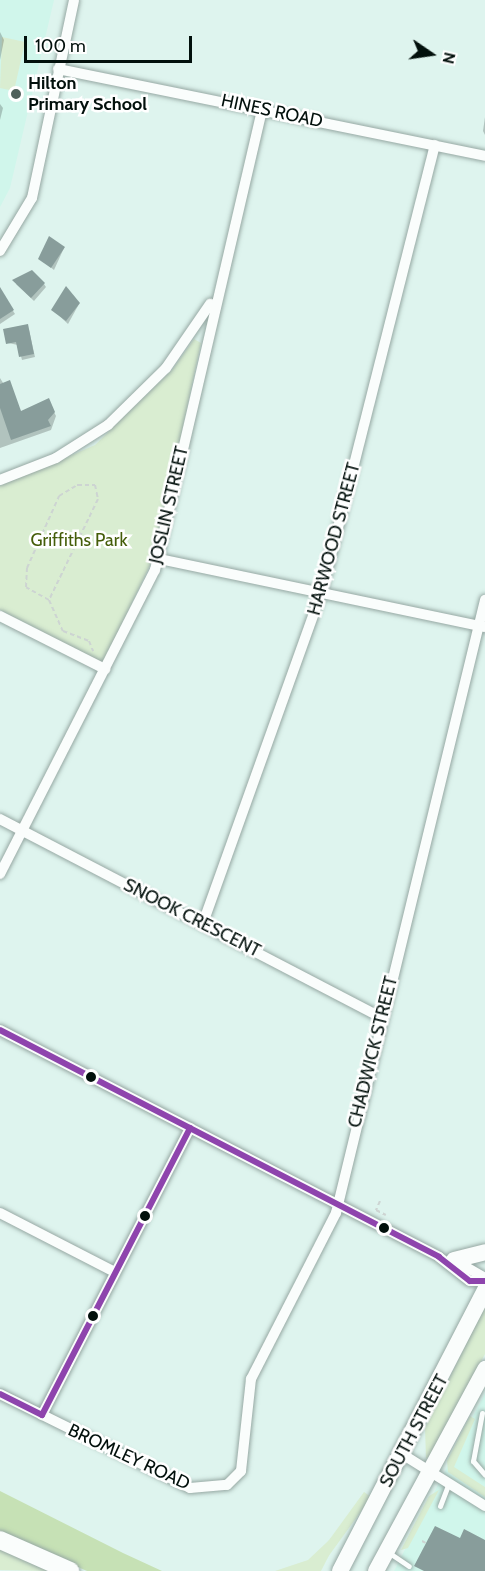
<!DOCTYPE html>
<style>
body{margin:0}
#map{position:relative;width:485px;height:1571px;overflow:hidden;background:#def4ee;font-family:Cabin,sans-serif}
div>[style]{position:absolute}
.built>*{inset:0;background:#d0f6eb}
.green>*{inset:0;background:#d9edd1;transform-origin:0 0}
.forest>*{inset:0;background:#c6e1b5}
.shadow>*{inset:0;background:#0003}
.building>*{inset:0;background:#889d9b}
.path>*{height:2px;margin-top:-1px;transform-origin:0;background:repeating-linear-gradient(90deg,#cdd4d2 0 4.5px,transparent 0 7.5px)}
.roads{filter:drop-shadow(0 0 2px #96a8a3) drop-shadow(0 0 2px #96a8a3)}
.lane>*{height:5px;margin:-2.5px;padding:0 2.5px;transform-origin:2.5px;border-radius:2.5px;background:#fafdfc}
.street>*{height:10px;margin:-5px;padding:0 5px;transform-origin:5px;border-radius:5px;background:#fafdfc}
.primary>*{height:16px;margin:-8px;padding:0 8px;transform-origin:8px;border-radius:8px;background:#fafdfc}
.highway>*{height:18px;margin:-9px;padding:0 9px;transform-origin:9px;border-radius:9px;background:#fafdfc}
.bus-1>*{height:6px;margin:-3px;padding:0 3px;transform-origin:3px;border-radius:3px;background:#8e44ad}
.dots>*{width:16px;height:16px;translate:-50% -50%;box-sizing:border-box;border:3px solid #fff;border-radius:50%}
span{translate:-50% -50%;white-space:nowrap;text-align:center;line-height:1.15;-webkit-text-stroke:5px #fff;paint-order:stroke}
.poi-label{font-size:18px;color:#02100c;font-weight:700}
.left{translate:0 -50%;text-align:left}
.street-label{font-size:18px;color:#02100c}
.park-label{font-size:18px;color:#445d09}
.north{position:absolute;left:401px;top:24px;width:60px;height:60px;-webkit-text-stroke:4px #fff;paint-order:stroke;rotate:103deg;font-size:16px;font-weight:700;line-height:24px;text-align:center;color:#02100c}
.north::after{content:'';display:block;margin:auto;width:21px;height:27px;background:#02100c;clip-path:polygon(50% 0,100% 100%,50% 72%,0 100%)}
.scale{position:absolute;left:24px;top:36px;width:168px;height:27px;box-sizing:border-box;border:3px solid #02100c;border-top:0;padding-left:8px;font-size:18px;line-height:21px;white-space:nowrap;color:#02100c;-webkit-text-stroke:4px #fff;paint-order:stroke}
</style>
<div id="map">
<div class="built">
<div style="clip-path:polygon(0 0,54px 0,10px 188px,0 207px)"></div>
<div style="clip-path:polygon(485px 1393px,485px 1571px,394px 1571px)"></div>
</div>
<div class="green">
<div style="clip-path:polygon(2px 37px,25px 42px,14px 91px,0 88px)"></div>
<div style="clip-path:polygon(194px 339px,201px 343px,155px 555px,103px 663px,0 610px,0 486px,95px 445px,172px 370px)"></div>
<div style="clip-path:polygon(485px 1305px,485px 1354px,432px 1456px,426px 1458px,425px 1428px)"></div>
<div style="clip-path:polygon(470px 1416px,475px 1419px,454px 1467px,485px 1487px,485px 1497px,448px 1472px,447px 1461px)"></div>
<div style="clip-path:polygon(439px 1490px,408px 1548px,401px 1550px,429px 1496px)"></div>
<div style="left:364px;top:1492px;width:9px;height:89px;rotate:36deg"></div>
<div style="clip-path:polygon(344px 1526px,321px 1571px,275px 1571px,308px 1560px)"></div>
<div style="clip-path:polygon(0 1548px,49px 1571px,0 1570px)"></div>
</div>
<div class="forest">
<div style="clip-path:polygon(0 1491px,123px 1553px,162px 1571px,87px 1571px,0 1533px)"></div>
</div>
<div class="shadow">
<div style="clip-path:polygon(0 32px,4px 40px,0 60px)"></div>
<div style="clip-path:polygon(0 104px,3px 108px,0 120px)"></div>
<div style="clip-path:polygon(485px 117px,485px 135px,483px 131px)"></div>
<div style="clip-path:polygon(64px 248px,54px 270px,39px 258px)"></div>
<div style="clip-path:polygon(16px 284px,44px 284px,46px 287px,34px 301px)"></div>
<div style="clip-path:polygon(4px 297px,15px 314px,0 324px,0 299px)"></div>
<div style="clip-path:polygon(79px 304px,68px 324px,53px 310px)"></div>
<div style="clip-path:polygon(29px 330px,35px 357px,22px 360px,18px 345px,8px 343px)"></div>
<div style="clip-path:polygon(0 378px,21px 412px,48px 400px,56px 416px,51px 430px,0 448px)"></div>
</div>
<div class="building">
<div style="clip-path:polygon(49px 236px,65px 247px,51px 268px,38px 259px)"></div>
<div style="clip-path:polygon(32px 270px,45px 283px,31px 298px,12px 280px)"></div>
<div style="clip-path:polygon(66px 286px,80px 303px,66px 321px,51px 310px)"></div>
<div style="clip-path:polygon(0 287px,14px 310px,0 319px)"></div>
<div style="clip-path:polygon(28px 324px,34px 354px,19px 357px,16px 342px,6px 344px,3px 329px)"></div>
<div style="clip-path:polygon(10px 380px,21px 411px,49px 398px,55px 412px,48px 420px,51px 426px,11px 440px,0 408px,0 384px)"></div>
<div style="clip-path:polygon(435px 1526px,460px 1538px,464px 1529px,485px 1540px,485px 1571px,424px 1571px,414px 1566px)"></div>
</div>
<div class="path">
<div style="left:49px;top:600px;width:26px;rotate:-151deg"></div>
<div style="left:26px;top:587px;width:19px;rotate:-87deg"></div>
<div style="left:27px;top:568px;width:79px;rotate:-66deg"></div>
<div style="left:59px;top:496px;width:21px;rotate:-31deg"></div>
<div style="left:77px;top:485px;width:18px"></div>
<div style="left:95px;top:485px;width:14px;rotate:78deg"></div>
<div style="left:98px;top:499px;width:112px;rotate:115.9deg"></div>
<div style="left:49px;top:600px;width:34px;rotate:66deg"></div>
<div style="left:63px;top:631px;width:28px;rotate:21deg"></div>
<div style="left:89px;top:641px;width:11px;rotate:68deg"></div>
<div style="left:380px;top:1201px;width:10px;rotate:114deg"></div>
<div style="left:376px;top:1210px;width:11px;rotate:27deg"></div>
<div style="left:422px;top:1541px;width:4px;rotate:27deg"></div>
</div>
<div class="roads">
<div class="lane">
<div style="left:482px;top:1413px;width:49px;rotate:100.6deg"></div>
<div style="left:473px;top:1461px;width:18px;rotate:49deg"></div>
<div style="left:440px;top:1506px;width:25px;rotate:-69deg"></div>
<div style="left:388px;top:1552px;width:25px;rotate:34deg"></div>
</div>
<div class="street">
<div style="left:58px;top:69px;width:436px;rotate:11.5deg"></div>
<div style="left:0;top:251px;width:62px;rotate:-58.9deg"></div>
<div style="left:32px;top:198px;width:202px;rotate:-78deg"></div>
<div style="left:0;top:480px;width:60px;rotate:-21.4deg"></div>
<div style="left:56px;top:458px;width:62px;rotate:-32.4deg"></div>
<div style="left:108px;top:425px;width:81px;rotate:-44.5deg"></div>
<div style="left:166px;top:368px;width:78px;rotate:-55.5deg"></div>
<div style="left:159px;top:559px;width:333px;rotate:11.8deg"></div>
<div style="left:0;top:616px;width:118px;rotate:26.8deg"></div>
<div style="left:0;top:819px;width:431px;rotate:27.5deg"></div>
<div style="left:0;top:874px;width:341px;rotate:-63deg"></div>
<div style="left:155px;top:570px;width:473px;rotate:-76.9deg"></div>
<div style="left:203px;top:923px;width:353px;rotate:-70.3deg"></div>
<div style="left:322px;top:591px;width:460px;rotate:-75.8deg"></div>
<div style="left:0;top:1030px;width:494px;rotate:27.3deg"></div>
<div style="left:439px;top:1257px;width:39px;rotate:38deg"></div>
<div style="left:470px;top:1281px;width:15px"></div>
<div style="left:0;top:1213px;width:129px;rotate:27.2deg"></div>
<div style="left:454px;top:1260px;width:36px;rotate:30deg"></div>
<div style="left:0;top:1394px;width:212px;rotate:26.3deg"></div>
<div style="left:190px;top:1488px;width:37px;rotate:-5deg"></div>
<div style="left:227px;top:1485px;width:20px;rotate:-45deg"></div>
<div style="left:241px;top:1471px;width:93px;rotate:-83.8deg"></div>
<div style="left:251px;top:1379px;width:186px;rotate:-62.9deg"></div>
<div style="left:336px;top:1213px;width:631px;rotate:-76.34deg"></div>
<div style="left:42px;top:1415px;width:323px;rotate:-62.7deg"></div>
<div style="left:402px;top:1454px;width:98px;rotate:32.1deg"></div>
</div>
<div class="primary">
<div style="left:454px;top:1260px;width:32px;rotate:-14deg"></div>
<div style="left:340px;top:1571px;width:316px;rotate:-62.7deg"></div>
<div style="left:376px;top:1571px;width:230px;rotate:-61.6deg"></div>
</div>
<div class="highway">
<div style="left:0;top:1540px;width:77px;rotate:23.9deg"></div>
</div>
</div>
<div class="bus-1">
<div style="left:0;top:1030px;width:494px;rotate:27.3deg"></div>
<div style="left:439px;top:1257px;width:39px;rotate:38deg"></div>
<div style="left:470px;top:1281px;width:15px"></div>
<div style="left:0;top:1394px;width:47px;rotate:26.6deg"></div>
<div style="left:42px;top:1415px;width:323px;rotate:-62.7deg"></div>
</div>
<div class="dots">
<div style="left:16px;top:94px;background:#4f605b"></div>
<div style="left:91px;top:1077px;background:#02100c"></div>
<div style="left:145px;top:1216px;background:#02100c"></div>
<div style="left:384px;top:1228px;background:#02100c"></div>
<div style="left:93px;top:1316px;background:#02100c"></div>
</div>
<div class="poi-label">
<span class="left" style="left:28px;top:94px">Hilton<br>Primary School</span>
</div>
<div class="street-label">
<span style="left:272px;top:111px;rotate:12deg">HINES ROAD</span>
<span style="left:169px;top:505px;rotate:-77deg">JOSLIN STREET</span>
<span style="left:334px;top:539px;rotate:-75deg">HARWOOD STREET</span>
<span style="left:192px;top:918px;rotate:27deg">SNOOK CRESCENT</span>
<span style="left:373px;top:1052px;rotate:-76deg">CHADWICK STREET</span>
<span style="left:414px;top:1431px;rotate:-62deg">SOUTH STREET</span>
<span style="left:129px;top:1457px;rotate:25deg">BROMLEY ROAD</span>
</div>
<div class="park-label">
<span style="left:79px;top:540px">Griffiths Park</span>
</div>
<div class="north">N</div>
<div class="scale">100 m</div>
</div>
